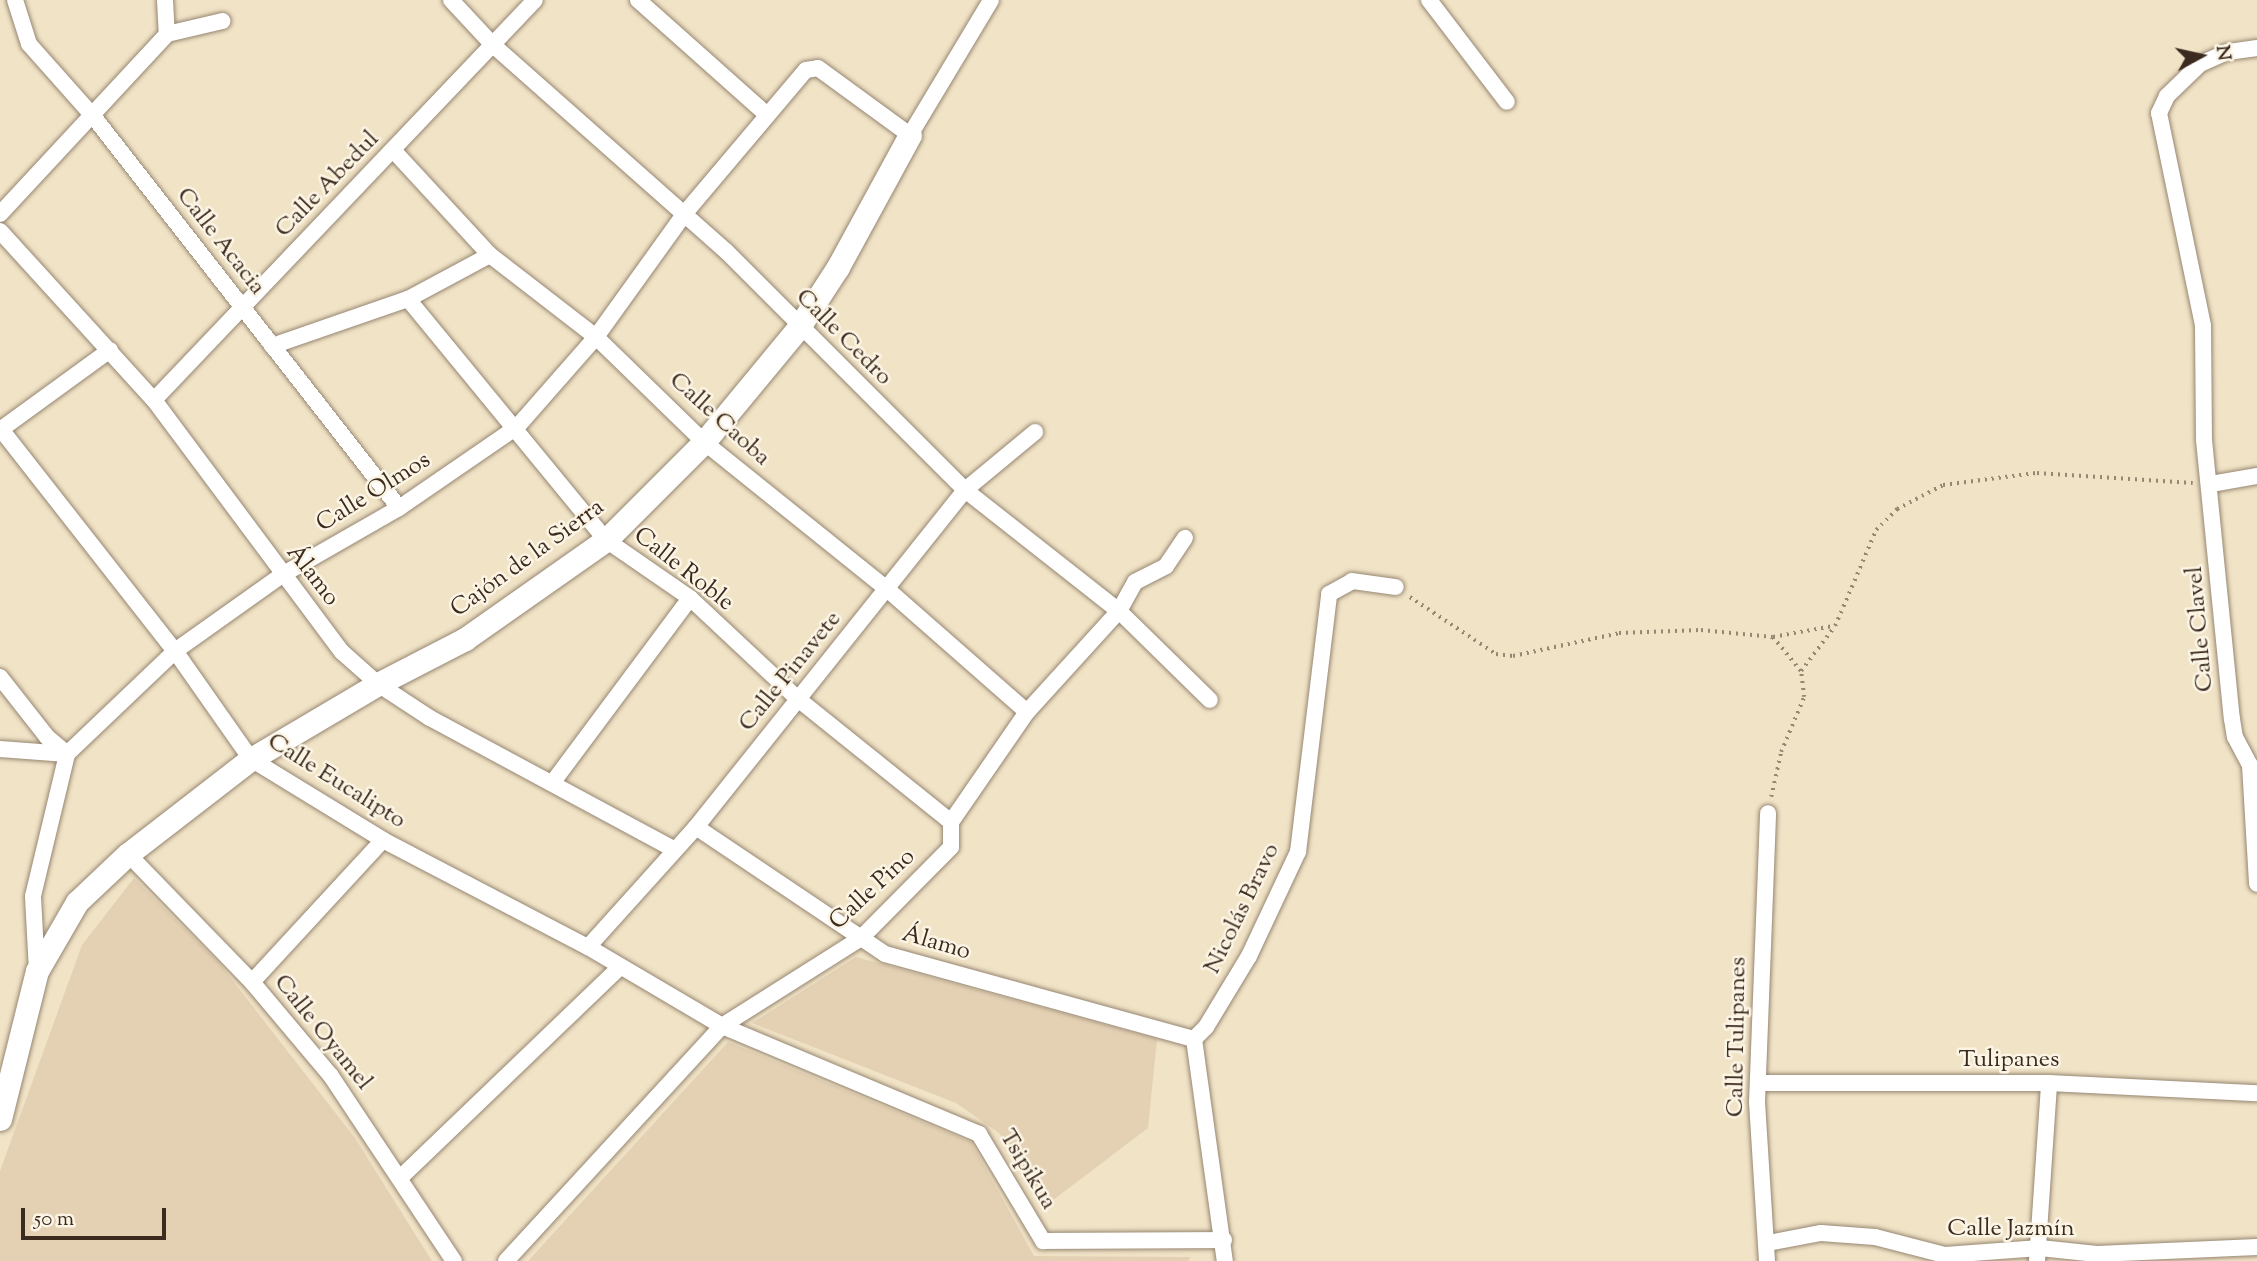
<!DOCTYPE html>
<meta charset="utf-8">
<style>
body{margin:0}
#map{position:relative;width:2257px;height:1261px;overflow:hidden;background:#f1e3c6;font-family:"Sorts Mill Goudy",serif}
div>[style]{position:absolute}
.built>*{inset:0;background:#e4d1b4}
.path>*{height:3.5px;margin-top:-1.75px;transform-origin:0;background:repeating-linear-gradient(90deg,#968672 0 2px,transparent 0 7px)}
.roads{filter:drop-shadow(0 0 2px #968672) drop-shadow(0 0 2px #968672)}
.street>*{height:16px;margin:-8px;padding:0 8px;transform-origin:8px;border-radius:8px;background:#fff}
.secondary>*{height:23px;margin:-11.5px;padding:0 11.5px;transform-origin:11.5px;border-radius:11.5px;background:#fff}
span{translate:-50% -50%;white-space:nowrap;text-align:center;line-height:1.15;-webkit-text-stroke:5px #fcf5e5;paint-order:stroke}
.street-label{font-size:24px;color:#3b2a1e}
.north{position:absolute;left:2166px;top:21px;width:70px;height:70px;-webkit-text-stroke:5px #fcf5e5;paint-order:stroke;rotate:82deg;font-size:19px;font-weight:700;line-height:28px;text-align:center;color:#3b2a1e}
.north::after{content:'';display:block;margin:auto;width:24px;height:32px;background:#3b2a1e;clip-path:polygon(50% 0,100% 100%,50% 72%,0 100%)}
.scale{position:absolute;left:21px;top:1208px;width:145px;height:32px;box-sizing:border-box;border:4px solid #3b2a1e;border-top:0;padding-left:9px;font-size:21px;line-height:24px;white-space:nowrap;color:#3b2a1e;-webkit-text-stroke:5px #fcf5e5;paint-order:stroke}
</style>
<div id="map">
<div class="built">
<div style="clip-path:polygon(134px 878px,219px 963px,355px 1138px,432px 1261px,0 1261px,0 1171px,82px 945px)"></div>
<div style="clip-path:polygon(856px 957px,1157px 1039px,1148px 1128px,1048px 1204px,999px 1133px,956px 1103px,752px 1023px)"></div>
<div style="clip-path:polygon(728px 1042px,971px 1142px,1034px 1256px,1191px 1257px,1188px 1261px,528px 1261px)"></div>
</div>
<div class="path">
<div style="left:1410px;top:597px;width:103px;rotate:33.5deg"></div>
<div style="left:1496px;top:654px;width:17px;rotate:7deg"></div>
<div style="left:1513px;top:656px;width:108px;rotate:-12.2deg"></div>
<div style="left:1619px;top:633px;width:82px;rotate:-2.1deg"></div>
<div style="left:1701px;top:630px;width:72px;rotate:5.6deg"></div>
<div style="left:1773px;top:637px;width:44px;rotate:50.5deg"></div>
<div style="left:1773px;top:637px;width:61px;rotate:-10.4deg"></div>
<div style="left:1771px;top:797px;width:46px;rotate:-77.5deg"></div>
<div style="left:1781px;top:752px;width:60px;rotate:-67.3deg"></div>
<div style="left:1804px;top:697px;width:26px;rotate:-97deg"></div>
<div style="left:1801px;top:671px;width:56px;rotate:-52.9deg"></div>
<div style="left:1835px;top:626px;width:104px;rotate:-66.9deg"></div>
<div style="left:1876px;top:530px;width:30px;rotate:-45deg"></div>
<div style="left:1897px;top:509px;width:52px;rotate:-27.6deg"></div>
<div style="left:1943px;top:485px;width:95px;rotate:-7.3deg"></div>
<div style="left:2037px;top:473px;width:156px;rotate:3.7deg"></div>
</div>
<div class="roads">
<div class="street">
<div style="left:15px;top:0;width:46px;rotate:72.3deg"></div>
<div style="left:29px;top:44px;width:96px;rotate:48.4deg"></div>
<div style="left:93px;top:116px;width:497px;rotate:52deg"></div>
<div style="left:165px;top:0;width:34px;rotate:87deg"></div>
<div style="left:451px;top:0;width:62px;rotate:47deg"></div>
<div style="left:493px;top:45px;width:312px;rotate:41.5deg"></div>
<div style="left:727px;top:252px;width:337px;rotate:45deg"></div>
<div style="left:965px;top:490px;width:196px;rotate:38.2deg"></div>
<div style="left:1119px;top:611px;width:127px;rotate:44.4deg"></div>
<div style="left:638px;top:0;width:173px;rotate:41.7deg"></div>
<div style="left:1429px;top:0;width:128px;rotate:52.6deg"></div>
<div style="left:167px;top:34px;width:57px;rotate:-13.1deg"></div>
<div style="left:2257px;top:48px;width:30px;rotate:172deg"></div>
<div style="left:2227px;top:52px;width:30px;rotate:156deg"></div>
<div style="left:2200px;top:64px;width:46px;rotate:135.9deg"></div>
<div style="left:2167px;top:96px;width:19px;rotate:115deg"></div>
<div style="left:2159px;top:113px;width:217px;rotate:78.3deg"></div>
<div style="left:2203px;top:326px;width:114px;rotate:89.5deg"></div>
<div style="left:2204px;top:440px;width:280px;rotate:84.3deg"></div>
<div style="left:2232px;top:719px;width:18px;rotate:81deg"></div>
<div style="left:2235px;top:737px;width:32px;rotate:62deg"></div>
<div style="left:2250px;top:765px;width:119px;rotate:86.6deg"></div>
<div style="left:393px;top:150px;width:143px;rotate:47.3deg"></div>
<div style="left:490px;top:255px;width:134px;rotate:37.7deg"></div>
<div style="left:596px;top:337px;width:151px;rotate:44.2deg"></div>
<div style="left:704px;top:442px;width:235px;rotate:38.8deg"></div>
<div style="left:887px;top:589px;width:186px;rotate:41.3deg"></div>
<div style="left:0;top:214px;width:246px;rotate:-47.1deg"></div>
<div style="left:0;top:231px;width:229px;rotate:47.7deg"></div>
<div style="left:154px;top:400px;width:314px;rotate:53.3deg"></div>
<div style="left:342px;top:652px;width:48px;rotate:41.6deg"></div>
<div style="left:378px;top:684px;width:62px;rotate:33.2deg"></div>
<div style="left:430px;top:718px;width:276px;rotate:28.3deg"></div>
<div style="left:408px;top:299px;width:312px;rotate:50.6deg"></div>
<div style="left:606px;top:540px;width:102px;rotate:34.6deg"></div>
<div style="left:690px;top:598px;width:148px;rotate:43.1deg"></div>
<div style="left:798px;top:699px;width:196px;rotate:38.8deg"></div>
<div style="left:272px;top:346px;width:144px;rotate:-19.1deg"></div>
<div style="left:408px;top:299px;width:93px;rotate:-28.2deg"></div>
<div style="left:154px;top:400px;width:552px;rotate:-46.39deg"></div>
<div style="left:0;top:428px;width:283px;rotate:51.9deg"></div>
<div style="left:175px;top:651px;width:132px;rotate:54.9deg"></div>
<div style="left:251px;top:759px;width:155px;rotate:31.5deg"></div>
<div style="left:383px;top:840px;width:231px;rotate:27.6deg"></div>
<div style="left:588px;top:947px;width:156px;rotate:30.5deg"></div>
<div style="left:722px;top:1026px;width:279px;rotate:22.8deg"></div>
<div style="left:979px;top:1134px;width:125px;rotate:59.1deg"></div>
<div style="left:1043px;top:1241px;width:181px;rotate:-0.3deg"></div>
<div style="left:0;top:430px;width:136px;rotate:-36deg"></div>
<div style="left:2211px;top:484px;width:47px;rotate:-9.9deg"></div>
<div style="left:0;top:677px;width:76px;rotate:51.9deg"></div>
<div style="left:47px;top:737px;width:26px;rotate:40deg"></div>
<div style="left:0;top:749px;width:67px;rotate:4.3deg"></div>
<div style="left:553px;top:782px;width:229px;rotate:-53.3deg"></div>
<div style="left:696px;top:827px;width:228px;rotate:33.9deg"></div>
<div style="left:885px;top:954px;width:320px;rotate:15.4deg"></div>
<div style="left:128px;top:854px;width:178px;rotate:45.9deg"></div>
<div style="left:252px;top:982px;width:123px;rotate:50deg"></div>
<div style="left:331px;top:1076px;width:222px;rotate:56.4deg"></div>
<div style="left:588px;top:947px;width:161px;rotate:-48deg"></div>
<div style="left:696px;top:827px;width:431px;rotate:-51.4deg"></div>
<div style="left:965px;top:490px;width:91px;rotate:-39.6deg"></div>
<div style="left:37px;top:971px;width:75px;rotate:-93.1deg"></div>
<div style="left:33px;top:896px;width:146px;rotate:-76.5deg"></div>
<div style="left:67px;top:754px;width:149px;rotate:-43.6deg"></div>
<div style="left:175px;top:651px;width:131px;rotate:-35.4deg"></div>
<div style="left:282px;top:575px;width:135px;rotate:-29.8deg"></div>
<div style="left:399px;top:508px;width:143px;rotate:-34.5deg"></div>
<div style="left:517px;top:427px;width:120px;rotate:-48.7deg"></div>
<div style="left:596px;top:337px;width:153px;rotate:-54.3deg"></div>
<div style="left:685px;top:213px;width:187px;rotate:-49.8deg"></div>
<div style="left:806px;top:70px;width:12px;rotate:-9deg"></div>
<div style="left:818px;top:68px;width:114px;rotate:36.1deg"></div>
<div style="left:910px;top:135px;width:157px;rotate:-59deg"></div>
<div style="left:252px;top:982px;width:193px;rotate:-47.3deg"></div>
<div style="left:1194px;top:1039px;width:17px;rotate:-45deg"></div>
<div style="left:1206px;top:1027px;width:83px;rotate:-58.8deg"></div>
<div style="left:1249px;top:956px;width:115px;rotate:-64.8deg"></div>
<div style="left:1298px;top:852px;width:260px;rotate:-83.1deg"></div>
<div style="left:1329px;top:594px;width:26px;rotate:-29deg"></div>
<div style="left:1352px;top:581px;width:44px;rotate:7.8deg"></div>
<div style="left:1194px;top:1039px;width:224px;rotate:82.1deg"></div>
<div style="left:1759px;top:1083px;width:290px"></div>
<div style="left:2049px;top:1083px;width:208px;rotate:2.8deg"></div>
<div style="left:400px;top:1178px;width:303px;rotate:-43.8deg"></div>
<div style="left:1768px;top:1243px;width:54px;rotate:-10.7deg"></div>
<div style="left:1821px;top:1233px;width:54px;rotate:4.2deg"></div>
<div style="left:1875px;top:1237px;width:72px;rotate:14.4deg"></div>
<div style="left:1945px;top:1255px;width:95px;rotate:-4.2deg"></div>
<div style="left:2040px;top:1248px;width:57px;rotate:6deg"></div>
<div style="left:2097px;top:1254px;width:160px;rotate:-2.5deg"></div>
<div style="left:506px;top:1261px;width:319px;rotate:-47.4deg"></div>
<div style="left:722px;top:1026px;width:165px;rotate:-32.3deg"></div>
<div style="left:861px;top:938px;width:128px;rotate:-45.3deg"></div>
<div style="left:951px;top:847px;width:25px;rotate:-90deg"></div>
<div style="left:951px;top:822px;width:134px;rotate:-55.4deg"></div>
<div style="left:1027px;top:712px;width:137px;rotate:-47.7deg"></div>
<div style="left:1119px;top:611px;width:33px;rotate:-61deg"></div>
<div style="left:1135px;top:582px;width:35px;rotate:-27deg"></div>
<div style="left:1166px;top:566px;width:34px;rotate:-56deg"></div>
<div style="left:1767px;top:1261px;width:159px;rotate:-93.6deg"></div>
<div style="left:1757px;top:1102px;width:289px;rotate:-87.8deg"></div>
<div style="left:2037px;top:1261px;width:178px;rotate:-86.1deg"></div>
</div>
<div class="secondary">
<div style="left:0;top:1119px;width:153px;rotate:-76deg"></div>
<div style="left:37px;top:971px;width:80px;rotate:-59.9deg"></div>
<div style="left:77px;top:902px;width:70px;rotate:-43.3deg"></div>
<div style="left:128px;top:854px;width:155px;rotate:-37.7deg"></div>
<div style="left:251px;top:759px;width:147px;rotate:-30.6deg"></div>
<div style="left:378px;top:684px;width:98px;rotate:-27.3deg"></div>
<div style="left:465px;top:639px;width:172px;rotate:-35.1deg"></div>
<div style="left:606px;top:540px;width:139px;rotate:-45deg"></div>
<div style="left:704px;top:442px;width:149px;rotate:-50.4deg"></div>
<div style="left:799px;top:327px;width:72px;rotate:-57deg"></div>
<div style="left:838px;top:267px;width:150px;rotate:-61.4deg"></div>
</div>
</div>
<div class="street-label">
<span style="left:328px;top:185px;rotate:-46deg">Calle Abedul</span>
<span style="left:220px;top:242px;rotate:52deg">Calle Acacia</span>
<span style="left:843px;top:338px;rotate:45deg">Calle Cedro</span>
<span style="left:719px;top:420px;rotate:42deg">Calle Caoba</span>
<span style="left:374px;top:493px;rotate:-32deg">Calle Olmos</span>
<span style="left:528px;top:559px;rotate:-36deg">Cajón de la Sierra</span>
<span style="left:683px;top:570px;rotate:38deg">Calle Roble</span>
<span style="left:312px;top:576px;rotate:52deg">Álamo</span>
<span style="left:2201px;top:629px;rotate:-95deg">Calle Clavel</span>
<span style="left:791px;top:672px;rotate:-51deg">Calle Pinavete</span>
<span style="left:336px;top:782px;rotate:32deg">Calle Eucalipto</span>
<span style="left:873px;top:890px;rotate:-43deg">Calle Pino</span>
<span style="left:1243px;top:909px;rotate:-64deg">Nicolás Bravo</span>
<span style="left:936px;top:944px;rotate:16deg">Álamo</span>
<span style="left:322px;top:1033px;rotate:51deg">Calle Oyamel</span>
<span style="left:1738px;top:1037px;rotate:-89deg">Calle Tulipanes</span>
<span style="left:2009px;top:1061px">Tulipanes</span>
<span style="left:1027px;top:1170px;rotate:59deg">Tsipikua</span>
<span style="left:2011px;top:1230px">Calle Jazmín</span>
</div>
<div class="north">N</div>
<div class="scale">50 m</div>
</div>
